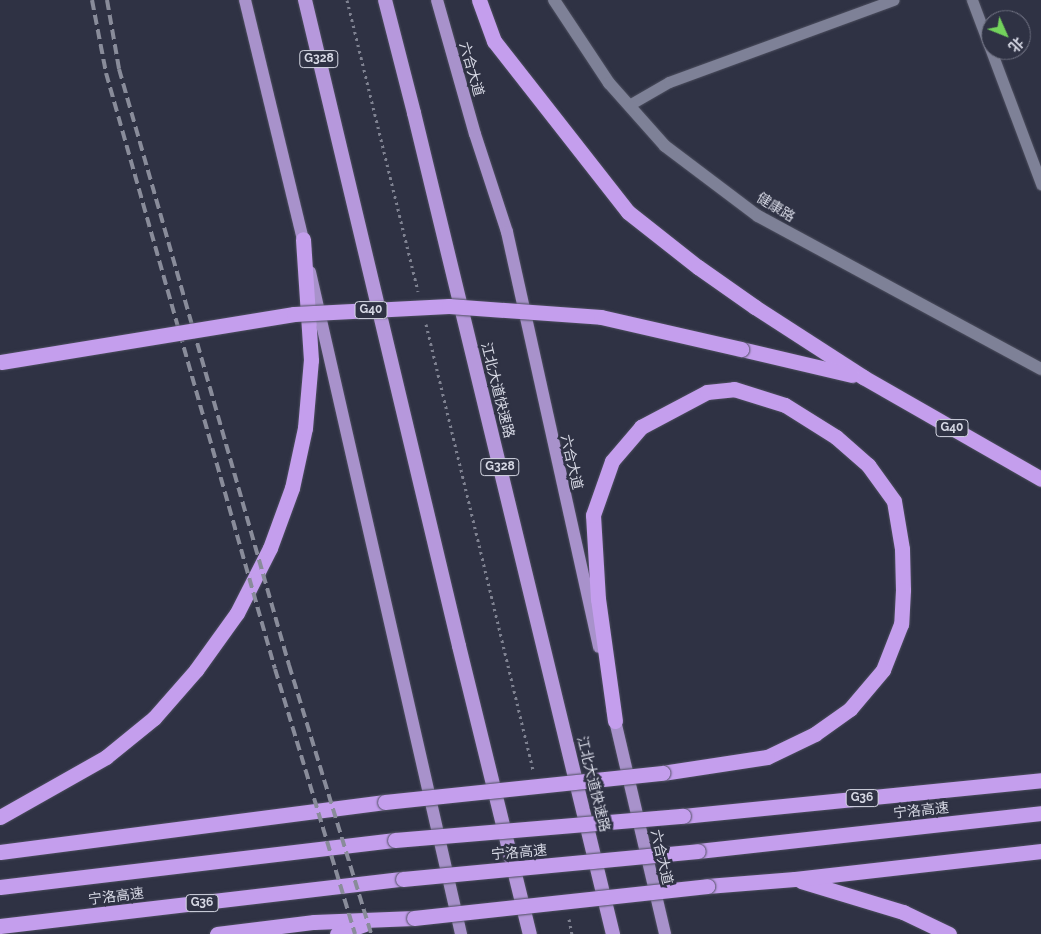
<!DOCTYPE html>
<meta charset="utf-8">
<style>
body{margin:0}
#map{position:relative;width:1041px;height:934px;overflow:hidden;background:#2f3244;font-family:Raleway,"Noto Sans SC",sans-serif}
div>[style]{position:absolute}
.path>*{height:3px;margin-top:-1.5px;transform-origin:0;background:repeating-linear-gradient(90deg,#7f8291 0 2.5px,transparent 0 6.5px)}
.roads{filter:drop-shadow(0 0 1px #4c4e5e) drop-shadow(0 0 1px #4c4e5e)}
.service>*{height:11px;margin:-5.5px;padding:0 5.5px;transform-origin:5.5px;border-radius:5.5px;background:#7e8197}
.tertiary>*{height:12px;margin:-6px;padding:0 6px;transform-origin:6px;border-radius:6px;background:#7e8197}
.primary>*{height:12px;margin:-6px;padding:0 6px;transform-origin:6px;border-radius:6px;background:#a892cb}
.trunk>*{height:14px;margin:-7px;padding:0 7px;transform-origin:7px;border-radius:7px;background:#b698dc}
.motorway>*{height:15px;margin:-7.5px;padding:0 7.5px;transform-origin:7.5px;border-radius:7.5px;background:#c49eed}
.rail>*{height:4px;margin-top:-2px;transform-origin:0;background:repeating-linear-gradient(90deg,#898c9a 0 10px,transparent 0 15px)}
.bridges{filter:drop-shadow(0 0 1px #4c4e5e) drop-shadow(0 0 1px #4c4e5e)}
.motorway-bridge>*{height:15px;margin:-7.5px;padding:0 7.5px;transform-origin:7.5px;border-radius:7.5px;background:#c49eed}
span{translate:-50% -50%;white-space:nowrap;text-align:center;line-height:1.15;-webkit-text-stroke:5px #2f3244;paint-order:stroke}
.shield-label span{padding:1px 4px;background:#2f3244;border:1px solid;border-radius:4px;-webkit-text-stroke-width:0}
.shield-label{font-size:12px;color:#d6d8e4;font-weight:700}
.street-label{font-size:14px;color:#d6d8e4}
.north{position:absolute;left:981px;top:10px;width:50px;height:50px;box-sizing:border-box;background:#2f3244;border:1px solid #727484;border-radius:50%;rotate:134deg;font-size:14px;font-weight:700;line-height:20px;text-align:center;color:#d6d8e4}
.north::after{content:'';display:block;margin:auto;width:18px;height:22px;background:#73d25c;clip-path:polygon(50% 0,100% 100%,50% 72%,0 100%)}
</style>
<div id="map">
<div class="path">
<div style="left:347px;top:0;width:300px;rotate:76.3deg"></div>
<div style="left:426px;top:324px;width:459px;rotate:76.5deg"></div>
<div style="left:569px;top:919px;width:15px;rotate:79deg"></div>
</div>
<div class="roads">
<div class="service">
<div style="left:972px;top:0;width:197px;rotate:69.4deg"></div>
<div style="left:629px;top:105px;width:46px;rotate:-29.9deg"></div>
<div style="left:669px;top:82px;width:239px;rotate:-20.1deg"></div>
</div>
<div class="tertiary">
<div style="left:554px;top:0;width:100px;rotate:56.5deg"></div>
<div style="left:609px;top:83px;width:84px;rotate:48.4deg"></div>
<div style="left:665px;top:146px;width:116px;rotate:37deg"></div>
<div style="left:758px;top:216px;width:322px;rotate:28.4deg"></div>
</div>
<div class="primary">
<div style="left:245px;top:0;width:255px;rotate:76.4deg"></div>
<div style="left:437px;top:0;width:139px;rotate:74.2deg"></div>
<div style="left:475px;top:134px;width:103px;rotate:71.9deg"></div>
<div style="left:507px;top:232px;width:425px;rotate:77.5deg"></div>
<div style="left:310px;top:272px;width:679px;rotate:77.15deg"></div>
<div style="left:613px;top:712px;width:228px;rotate:76.8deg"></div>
</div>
<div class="trunk">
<div style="left:305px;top:0;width:664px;rotate:76.59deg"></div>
<div style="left:459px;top:646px;width:297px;rotate:76.2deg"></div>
<div style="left:385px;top:0;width:117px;rotate:75.6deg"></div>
<div style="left:414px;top:113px;width:845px;rotate:76.38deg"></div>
</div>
<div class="motorway">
<div style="left:479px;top:0;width:44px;rotate:69.9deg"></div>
<div style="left:494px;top:41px;width:217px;rotate:51.9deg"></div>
<div style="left:628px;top:212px;width:89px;rotate:38.2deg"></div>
<div style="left:698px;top:267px;width:70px;rotate:35.1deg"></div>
<div style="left:755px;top:307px;width:129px;rotate:32.9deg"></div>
<div style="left:863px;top:377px;width:205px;rotate:29.8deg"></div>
<div style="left:741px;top:349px;width:114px;rotate:13.2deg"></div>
<div style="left:615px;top:721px;width:123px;rotate:-97.9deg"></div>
<div style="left:598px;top:599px;width:84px;rotate:-93.4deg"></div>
<div style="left:593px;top:515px;width:57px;rotate:-70.6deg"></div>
<div style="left:612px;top:461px;width:45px;rotate:-49.5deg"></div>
<div style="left:641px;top:427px;width:75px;rotate:-27.9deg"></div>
<div style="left:707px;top:392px;width:27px;rotate:-6deg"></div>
<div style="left:734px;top:389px;width:53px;rotate:17.4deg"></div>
<div style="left:785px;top:405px;width:60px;rotate:32.1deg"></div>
<div style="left:836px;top:437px;width:43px;rotate:41.2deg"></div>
<div style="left:868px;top:465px;width:44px;rotate:54.2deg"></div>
<div style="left:894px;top:501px;width:49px;rotate:80.5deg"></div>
<div style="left:902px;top:549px;width:41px;rotate:88.6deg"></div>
<div style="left:903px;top:590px;width:34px;rotate:93deg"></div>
<div style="left:901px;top:624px;width:49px;rotate:111.4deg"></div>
<div style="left:883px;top:670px;width:51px;rotate:130.2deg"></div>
<div style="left:850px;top:709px;width:43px;rotate:144.5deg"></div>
<div style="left:815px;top:734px;width:53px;rotate:154.4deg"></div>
<div style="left:767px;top:757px;width:106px;rotate:171.3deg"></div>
<div style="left:683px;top:816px;width:360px;rotate:-5.7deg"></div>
<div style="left:0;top:817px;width:122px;rotate:-29.5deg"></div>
<div style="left:106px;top:757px;width:62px;rotate:-39.1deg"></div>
<div style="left:154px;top:718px;width:64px;rotate:-48.8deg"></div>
<div style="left:196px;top:670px;width:70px;rotate:-54.3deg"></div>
<div style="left:237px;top:613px;width:73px;rotate:-63.1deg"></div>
<div style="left:270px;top:548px;width:64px;rotate:-69.9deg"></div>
<div style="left:292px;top:488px;width:61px;rotate:-77.8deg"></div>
<div style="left:305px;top:428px;width:68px;rotate:-85deg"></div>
<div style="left:311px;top:360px;width:121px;rotate:-93.8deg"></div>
<div style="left:698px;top:851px;width:345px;rotate:-6.3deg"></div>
<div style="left:0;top:852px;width:388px;rotate:-7.4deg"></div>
<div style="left:801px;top:881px;width:107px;rotate:16.9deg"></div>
<div style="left:903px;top:912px;width:51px;rotate:25.6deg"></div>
<div style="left:707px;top:886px;width:88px;rotate:-4.5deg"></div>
<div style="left:795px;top:879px;width:248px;rotate:-6.5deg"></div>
<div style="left:0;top:887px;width:398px;rotate:-6.8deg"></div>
<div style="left:0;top:926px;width:406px;rotate:-6.7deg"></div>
<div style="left:217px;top:934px;width:98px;rotate:-7.1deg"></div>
<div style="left:314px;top:922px;width:100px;rotate:-2.3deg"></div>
<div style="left:337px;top:934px;width:29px;rotate:-20deg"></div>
</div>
</div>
<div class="rail">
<div style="left:92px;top:0;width:74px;rotate:79.1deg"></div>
<div style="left:106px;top:73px;width:619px;rotate:74.17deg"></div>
<div style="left:275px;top:669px;width:277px;rotate:73.2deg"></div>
<div style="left:107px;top:0;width:70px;rotate:80.1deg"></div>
<div style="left:119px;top:69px;width:620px;rotate:74.08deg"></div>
<div style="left:289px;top:665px;width:281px;rotate:73deg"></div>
</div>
<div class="bridges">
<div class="motorway-bridge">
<div style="left:1px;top:362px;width:297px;rotate:-9.3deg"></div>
<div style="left:294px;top:314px;width:155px;rotate:-3deg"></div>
<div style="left:449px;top:306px;width:152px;rotate:4.1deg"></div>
<div style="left:601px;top:317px;width:144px;rotate:12.9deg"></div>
<div style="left:385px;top:802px;width:279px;rotate:-6deg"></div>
<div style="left:395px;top:840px;width:289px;rotate:-4.8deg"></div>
<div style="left:403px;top:879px;width:296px;rotate:-5.4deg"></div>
<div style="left:414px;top:918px;width:295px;rotate:-6.2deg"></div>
</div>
</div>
<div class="shield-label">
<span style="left:319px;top:59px">G328</span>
<span style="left:371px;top:310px">G40</span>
<span style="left:952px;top:428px">G40</span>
<span style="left:500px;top:467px">G328</span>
<span style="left:862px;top:798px">G36</span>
<span style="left:202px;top:903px">G36</span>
</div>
<div class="street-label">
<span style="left:472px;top:69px;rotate:74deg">六合大道</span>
<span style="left:776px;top:207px;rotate:31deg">健康路</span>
<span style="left:498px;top:390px;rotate:76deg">江北大道快速路</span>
<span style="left:572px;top:462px;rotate:77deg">六合大道</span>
<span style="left:594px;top:784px;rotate:76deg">江北大道快速路</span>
<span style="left:921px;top:810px;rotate:-6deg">宁洛高速</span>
<span style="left:519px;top:852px;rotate:-5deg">宁洛高速</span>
<span style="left:662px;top:857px;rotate:77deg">六合大道</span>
<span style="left:116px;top:896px;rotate:-7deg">宁洛高速</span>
</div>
<div class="north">北</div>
</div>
